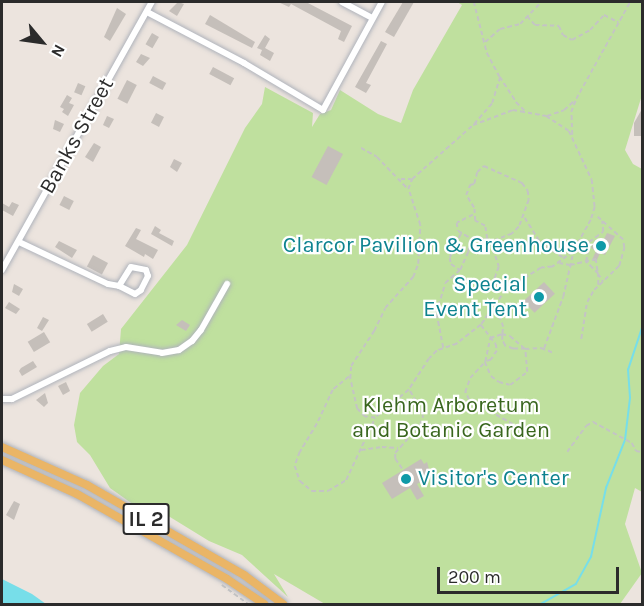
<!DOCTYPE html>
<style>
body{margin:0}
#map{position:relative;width:644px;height:606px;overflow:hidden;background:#ece4de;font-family:Karla,sans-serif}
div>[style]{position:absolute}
.green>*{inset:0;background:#bfe09e}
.water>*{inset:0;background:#77dee9}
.stream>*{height:1.5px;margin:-0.75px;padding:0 0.75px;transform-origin:0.75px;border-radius:0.75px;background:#77dee9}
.building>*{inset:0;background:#c5bfba;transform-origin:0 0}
.path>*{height:1.5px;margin-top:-0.75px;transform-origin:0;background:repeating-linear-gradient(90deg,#c4c4c4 0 4.5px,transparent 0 7.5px)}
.roads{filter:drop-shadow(0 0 2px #afb3bb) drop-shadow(0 0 2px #afb3bb)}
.minor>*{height:6px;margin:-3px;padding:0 3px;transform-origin:3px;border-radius:3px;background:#fff}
.major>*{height:8px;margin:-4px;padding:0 4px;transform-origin:4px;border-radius:4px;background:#eab566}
.dots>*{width:16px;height:16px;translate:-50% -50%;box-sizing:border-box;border:3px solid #fff;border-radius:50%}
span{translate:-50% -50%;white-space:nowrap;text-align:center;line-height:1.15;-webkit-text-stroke:4.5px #fff;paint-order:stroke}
.shield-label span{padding:2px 4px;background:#fff;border:2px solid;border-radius:4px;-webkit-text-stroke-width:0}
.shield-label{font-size:21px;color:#2b2b2b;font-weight:700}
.street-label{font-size:22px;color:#2b2b2b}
.culture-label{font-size:22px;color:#0d838f}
.right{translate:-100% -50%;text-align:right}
.left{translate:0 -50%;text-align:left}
.park-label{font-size:22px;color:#39661e}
.frame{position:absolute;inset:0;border:3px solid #2b2b2b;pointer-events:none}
.north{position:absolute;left:12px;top:12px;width:60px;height:60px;-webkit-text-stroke:4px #fff;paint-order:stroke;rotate:119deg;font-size:16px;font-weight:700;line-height:24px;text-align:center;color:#2b2b2b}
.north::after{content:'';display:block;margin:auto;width:21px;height:27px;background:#2b2b2b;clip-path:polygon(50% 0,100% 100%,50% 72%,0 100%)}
.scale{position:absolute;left:437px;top:567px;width:182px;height:27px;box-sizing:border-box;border:3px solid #2b2b2b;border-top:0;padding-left:8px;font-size:18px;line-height:21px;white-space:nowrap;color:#2b2b2b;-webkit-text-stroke:4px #fff;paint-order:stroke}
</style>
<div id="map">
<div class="green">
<div style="clip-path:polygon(457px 2px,642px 2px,642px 95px,625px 150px,633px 164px,642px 169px,642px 492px,635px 488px,625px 524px,642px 573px,620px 604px,325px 604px,274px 574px,288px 597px,242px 555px,209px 541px,157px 509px,134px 505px,110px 488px,90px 455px,77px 442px,74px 425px,80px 393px,103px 366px,119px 354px,121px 329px,187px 245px,245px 128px,262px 104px,265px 87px,313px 113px,312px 127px,320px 114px,331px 110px,340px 90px,378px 114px,401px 123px,413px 90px,462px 5px)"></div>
</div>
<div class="water">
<div style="clip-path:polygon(2px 579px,32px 594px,46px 604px,2px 604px)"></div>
</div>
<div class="stream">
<div style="left:541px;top:604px;width:40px;rotate:-29.7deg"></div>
<div style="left:576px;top:584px;width:31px;rotate:-61deg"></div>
<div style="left:591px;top:557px;width:71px;rotate:-77.7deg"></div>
<div style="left:606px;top:488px;width:52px;rotate:-68.4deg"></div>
<div style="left:625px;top:440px;width:42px;rotate:-83.2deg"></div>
<div style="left:630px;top:398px;width:28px;rotate:-94deg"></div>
<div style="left:628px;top:370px;width:44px;rotate:-71.6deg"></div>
</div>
<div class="building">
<div style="clip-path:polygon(178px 2px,184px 4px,177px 16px,169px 11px)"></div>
<div style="clip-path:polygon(278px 2px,306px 2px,352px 26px,344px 42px,338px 39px,341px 31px,291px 4px,289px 7px)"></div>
<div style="clip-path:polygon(403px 2px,414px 2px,394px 37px,385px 32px)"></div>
<div style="clip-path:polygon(117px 8px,126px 14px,110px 41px,104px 37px)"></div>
<div style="clip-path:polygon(210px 15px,255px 42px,252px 48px,205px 24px)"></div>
<div style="left:152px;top:33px;width:8px;height:13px;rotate:30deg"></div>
<div style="clip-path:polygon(265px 35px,270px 39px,265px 48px,274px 53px,270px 61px,260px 55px,262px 50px,257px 48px)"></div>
<div style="clip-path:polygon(381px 41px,387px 44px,366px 83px,371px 85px,366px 93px,355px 87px)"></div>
<div style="clip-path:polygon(141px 54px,150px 58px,143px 66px,136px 62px)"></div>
<div style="left:213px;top:67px;width:24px;height:8px;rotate:28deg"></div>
<div style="left:153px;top:76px;width:15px;height:8px;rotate:28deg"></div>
<div style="left:127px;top:80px;width:11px;height:21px;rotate:27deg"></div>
<div style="left:78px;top:83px;width:8px;height:10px;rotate:23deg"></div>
<div style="clip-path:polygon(67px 95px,72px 98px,69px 103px,74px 105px,68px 116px,62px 112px,64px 109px,60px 107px)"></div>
<div style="clip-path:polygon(642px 109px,642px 136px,634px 136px,634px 123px)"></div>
<div style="left:156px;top:113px;width:9px;height:11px;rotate:27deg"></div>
<div style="clip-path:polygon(107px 116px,114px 119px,109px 128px,103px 125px)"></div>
<div style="clip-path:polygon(55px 120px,64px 124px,60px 132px,53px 129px)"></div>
<div style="clip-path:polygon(94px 143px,101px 147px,93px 162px,85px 157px)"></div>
<div style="left:328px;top:146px;width:17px;height:35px;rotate:28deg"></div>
<div style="clip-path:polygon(174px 159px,182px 163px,177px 172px,170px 167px)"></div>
<div style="left:64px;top:196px;width:11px;height:10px;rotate:27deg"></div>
<div style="clip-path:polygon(12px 202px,19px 205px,13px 216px,2px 210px,2px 203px,9px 207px)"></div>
<div style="clip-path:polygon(155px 226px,161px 230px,159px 233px,174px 241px,172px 246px,151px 234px)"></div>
<div style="clip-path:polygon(136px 228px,141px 230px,136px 239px,158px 250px,153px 259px,145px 254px,144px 257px,125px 246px)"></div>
<div style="clip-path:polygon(607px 233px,615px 236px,605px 255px,600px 253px,596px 262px,592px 260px,596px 251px,591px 248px,595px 240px,602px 243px)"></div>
<div style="clip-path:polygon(59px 241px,77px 250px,72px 258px,55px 247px)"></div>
<div style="left:93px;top:255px;width:17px;height:13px;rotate:28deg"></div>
<div style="left:544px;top:282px;width:16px;height:28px;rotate:47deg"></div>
<div style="clip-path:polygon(14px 284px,23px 289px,19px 296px,12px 292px)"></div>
<div style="clip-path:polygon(9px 302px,20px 309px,16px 314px,5px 308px)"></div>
<div style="left:103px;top:314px;width:9px;height:19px;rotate:58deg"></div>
<div style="clip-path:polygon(43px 317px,49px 320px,42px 331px,37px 328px)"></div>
<div style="clip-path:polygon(182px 320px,190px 325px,186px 331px,176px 325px)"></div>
<div style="left:44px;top:332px;width:12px;height:19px;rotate:59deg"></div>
<div style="clip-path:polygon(33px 361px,37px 367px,22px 376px,19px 371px,21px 368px)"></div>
<div style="clip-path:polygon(66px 382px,70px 391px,63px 395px,58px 386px)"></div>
<div style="clip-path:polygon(45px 393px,48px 403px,44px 407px,36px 400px)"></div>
<div style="clip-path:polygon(421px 459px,424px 464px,427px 462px,431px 476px,417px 484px,424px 496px,417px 500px,410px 488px,392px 499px,382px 483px)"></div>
<div style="clip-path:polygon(14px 501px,20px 504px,14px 520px,6px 515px)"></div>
</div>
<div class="path">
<div style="left:474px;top:2px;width:53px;rotate:75.7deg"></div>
<div style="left:487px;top:53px;width:27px;rotate:62deg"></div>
<div style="left:527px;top:16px;width:12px;rotate:48deg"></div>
<div style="left:535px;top:25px;width:24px;rotate:2deg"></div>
<div style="left:559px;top:26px;width:10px;rotate:66deg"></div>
<div style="left:563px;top:35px;width:10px;rotate:29deg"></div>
<div style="left:572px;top:40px;width:21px;rotate:-29deg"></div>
<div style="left:590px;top:30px;width:21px;rotate:-47deg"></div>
<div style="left:604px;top:15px;width:16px;rotate:27deg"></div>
<div style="left:485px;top:42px;width:20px;rotate:-41deg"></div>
<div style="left:500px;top:29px;width:21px;rotate:-14deg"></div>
<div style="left:520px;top:24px;width:30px;rotate:-46deg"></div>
<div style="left:513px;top:110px;width:34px;rotate:10deg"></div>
<div style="left:546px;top:116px;width:27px;rotate:33deg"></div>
<div style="left:569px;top:131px;width:54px;rotate:64.9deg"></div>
<div style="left:592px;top:180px;width:27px;rotate:84deg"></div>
<div style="left:595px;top:207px;width:14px;rotate:107deg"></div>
<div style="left:591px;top:220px;width:37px;rotate:119deg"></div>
<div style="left:573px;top:252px;width:26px;rotate:144deg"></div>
<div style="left:552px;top:267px;width:11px;rotate:175deg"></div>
<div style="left:541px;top:268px;width:41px;rotate:147.8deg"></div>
<div style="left:506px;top:290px;width:43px;rotate:125.5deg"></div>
<div style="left:481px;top:325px;width:31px;rotate:142deg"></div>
<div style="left:457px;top:344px;width:21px;rotate:161deg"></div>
<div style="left:437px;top:351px;width:11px;rotate:135deg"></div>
<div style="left:429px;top:359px;width:37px;rotate:123deg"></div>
<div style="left:409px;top:390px;width:44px;rotate:140.5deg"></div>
<div style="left:375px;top:418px;width:10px;rotate:-174deg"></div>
<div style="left:365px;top:417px;width:11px;rotate:-135deg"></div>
<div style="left:357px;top:409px;width:31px;rotate:-103deg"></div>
<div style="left:350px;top:379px;width:13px;rotate:-86deg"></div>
<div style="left:351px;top:366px;width:42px;rotate:-56.7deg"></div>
<div style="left:374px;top:331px;width:25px;rotate:-64deg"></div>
<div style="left:385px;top:308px;width:42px;rotate:-47.9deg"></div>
<div style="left:413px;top:277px;width:14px;rotate:-69deg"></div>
<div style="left:418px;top:264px;width:39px;rotate:-87deg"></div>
<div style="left:420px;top:225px;width:38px;rotate:-108deg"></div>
<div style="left:408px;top:189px;width:11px;rotate:-68deg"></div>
<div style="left:412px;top:179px;width:81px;rotate:-41.5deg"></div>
<div style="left:473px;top:125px;width:43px;rotate:-20.6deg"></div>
<div style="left:547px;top:116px;width:18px;rotate:-19deg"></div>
<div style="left:564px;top:110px;width:13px;rotate:-42deg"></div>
<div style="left:474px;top:124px;width:28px;rotate:-49deg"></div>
<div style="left:492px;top:103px;width:27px;rotate:-73deg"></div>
<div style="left:500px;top:77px;width:30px;rotate:57deg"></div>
<div style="left:516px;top:102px;width:13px;rotate:45deg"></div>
<div style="left:572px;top:135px;width:23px;rotate:-92deg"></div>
<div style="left:571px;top:112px;width:14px;rotate:-69deg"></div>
<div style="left:576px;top:99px;width:111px;rotate:-60.9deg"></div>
<div style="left:361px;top:148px;width:18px;rotate:29deg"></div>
<div style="left:377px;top:157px;width:45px;rotate:45.9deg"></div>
<div style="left:401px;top:179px;width:10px"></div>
<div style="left:473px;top:215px;width:18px;rotate:153deg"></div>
<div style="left:457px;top:223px;width:8px;rotate:83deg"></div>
<div style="left:458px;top:231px;width:20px;rotate:30deg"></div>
<div style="left:475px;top:241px;width:12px;rotate:-9deg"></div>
<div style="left:525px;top:218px;width:28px;rotate:58deg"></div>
<div style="left:540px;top:242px;width:29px;rotate:34deg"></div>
<div style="left:461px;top:234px;width:26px;rotate:115deg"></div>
<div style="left:450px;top:258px;width:6px;rotate:81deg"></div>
<div style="left:451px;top:264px;width:11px;rotate:34deg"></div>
<div style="left:460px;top:270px;width:20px;rotate:-66deg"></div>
<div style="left:468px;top:252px;width:13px;rotate:-81deg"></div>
<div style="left:491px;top:242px;width:5px;rotate:-143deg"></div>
<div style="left:487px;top:239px;width:13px;rotate:-99deg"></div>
<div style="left:485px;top:226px;width:11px;rotate:-153deg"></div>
<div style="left:475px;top:221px;width:13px;rotate:-94deg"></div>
<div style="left:474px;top:208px;width:15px;rotate:-122deg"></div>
<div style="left:466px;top:195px;width:11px;rotate:-68deg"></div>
<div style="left:470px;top:185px;width:4px;rotate:-14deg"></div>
<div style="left:474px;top:184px;width:12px;rotate:-76deg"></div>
<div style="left:477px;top:172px;width:9px;rotate:-41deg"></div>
<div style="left:484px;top:166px;width:42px;rotate:24.1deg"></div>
<div style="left:522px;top:183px;width:10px;rotate:53deg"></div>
<div style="left:528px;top:191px;width:9px;rotate:84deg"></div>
<div style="left:529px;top:200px;width:29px;rotate:110deg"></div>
<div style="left:519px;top:227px;width:10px;rotate:135deg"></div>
<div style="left:512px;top:234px;width:22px;rotate:159deg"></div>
<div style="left:491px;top:242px;width:26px;rotate:72deg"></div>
<div style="left:499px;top:267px;width:15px;rotate:110deg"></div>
<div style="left:494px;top:281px;width:14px;rotate:60deg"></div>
<div style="left:559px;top:263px;width:11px;rotate:10deg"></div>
<div style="left:570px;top:265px;width:27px;rotate:-13deg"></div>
<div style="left:596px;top:259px;width:15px;rotate:82deg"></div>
<div style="left:598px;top:274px;width:9px;rotate:54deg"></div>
<div style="left:598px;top:285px;width:11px;rotate:-90deg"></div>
<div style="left:598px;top:274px;width:17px;rotate:-135deg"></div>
<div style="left:586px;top:262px;width:20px;rotate:-81deg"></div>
<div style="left:589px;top:242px;width:17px;rotate:-36deg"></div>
<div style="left:603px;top:232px;width:11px;rotate:-95deg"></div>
<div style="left:481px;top:325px;width:24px;rotate:52deg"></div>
<div style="left:496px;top:344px;width:7px;rotate:82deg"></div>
<div style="left:497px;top:351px;width:11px;rotate:124deg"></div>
<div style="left:491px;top:360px;width:6px;rotate:162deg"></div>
<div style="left:485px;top:362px;width:24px;rotate:-78deg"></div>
<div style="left:490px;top:338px;width:13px;rotate:-18deg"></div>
<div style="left:502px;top:334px;width:8px;rotate:14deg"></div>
<div style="left:510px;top:336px;width:20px;rotate:41deg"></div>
<div style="left:525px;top:349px;width:12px;rotate:180deg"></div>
<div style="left:513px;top:349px;width:9px;rotate:-159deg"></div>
<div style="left:505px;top:346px;width:7px;rotate:-117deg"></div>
<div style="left:502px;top:340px;width:6px;rotate:-90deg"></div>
<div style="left:502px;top:334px;width:7px;rotate:-82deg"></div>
<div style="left:503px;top:327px;width:9px;rotate:-111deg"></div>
<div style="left:500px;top:319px;width:11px;rotate:-135deg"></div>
<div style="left:581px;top:339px;width:37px;rotate:-81deg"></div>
<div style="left:587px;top:302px;width:14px;rotate:-60deg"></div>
<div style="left:594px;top:290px;width:35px;rotate:-44deg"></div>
<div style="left:619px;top:266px;width:19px;rotate:-74deg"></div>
<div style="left:624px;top:248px;width:8px;rotate:-97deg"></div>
<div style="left:623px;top:240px;width:38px;rotate:-138deg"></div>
<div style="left:443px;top:348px;width:36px;rotate:-101deg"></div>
<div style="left:436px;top:313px;width:31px;rotate:-73deg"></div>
<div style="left:445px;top:283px;width:20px;rotate:-41deg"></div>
<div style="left:544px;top:348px;width:54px;rotate:-69.6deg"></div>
<div style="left:563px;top:297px;width:45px;rotate:-77.2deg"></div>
<div style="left:349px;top:377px;width:21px;rotate:141deg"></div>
<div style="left:333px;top:390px;width:38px;rotate:115deg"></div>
<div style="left:317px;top:424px;width:33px;rotate:121deg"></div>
<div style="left:300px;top:452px;width:15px;rotate:110deg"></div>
<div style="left:295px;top:466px;width:16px;rotate:72deg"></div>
<div style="left:300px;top:481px;width:16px;rotate:40deg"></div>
<div style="left:312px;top:491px;width:16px"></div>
<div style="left:328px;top:491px;width:21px;rotate:-31deg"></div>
<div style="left:346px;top:480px;width:68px;rotate:-64.9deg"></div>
<div style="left:526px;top:432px;width:65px;rotate:-150.7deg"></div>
<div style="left:469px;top:400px;width:9px;rotate:-117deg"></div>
<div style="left:465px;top:392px;width:15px;rotate:-70deg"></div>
<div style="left:470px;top:378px;width:22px;rotate:-47deg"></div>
<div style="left:485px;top:362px;width:15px;rotate:67deg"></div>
<div style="left:491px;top:376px;width:10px;rotate:37deg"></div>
<div style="left:499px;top:382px;width:11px;rotate:15deg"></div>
<div style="left:510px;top:385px;width:21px;rotate:-37deg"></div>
<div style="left:527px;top:372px;width:23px;rotate:-95deg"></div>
<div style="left:525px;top:349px;width:16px;rotate:-4deg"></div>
<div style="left:541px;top:348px;width:14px;rotate:21deg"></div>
<div style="left:361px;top:450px;width:21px;rotate:-8deg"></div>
<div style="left:382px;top:447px;width:16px;rotate:4deg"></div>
<div style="left:567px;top:452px;width:32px;rotate:-54deg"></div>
<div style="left:586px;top:426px;width:8px;rotate:-30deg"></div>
<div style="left:593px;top:422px;width:44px;rotate:28.3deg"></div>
<div style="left:632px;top:443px;width:9px;rotate:63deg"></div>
<div style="left:636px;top:451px;width:6px;rotate:9deg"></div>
<div style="left:402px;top:469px;width:12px;rotate:-125deg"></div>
<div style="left:395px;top:459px;width:6px;rotate:-90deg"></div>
<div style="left:395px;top:453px;width:38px;rotate:-48deg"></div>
<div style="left:420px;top:425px;width:10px;rotate:-73deg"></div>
<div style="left:423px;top:415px;width:29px;rotate:-119deg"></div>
<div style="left:222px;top:585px;width:32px;rotate:36deg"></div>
</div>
<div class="roads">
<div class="minor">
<div style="left:342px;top:2px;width:34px;rotate:28deg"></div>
<div style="left:147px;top:12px;width:110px;rotate:27.7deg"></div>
<div style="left:244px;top:63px;width:92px;rotate:30.7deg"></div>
<div style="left:323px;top:110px;width:123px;rotate:-61.4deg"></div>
<div style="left:19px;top:242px;width:98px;rotate:25.3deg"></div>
<div style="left:108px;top:284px;width:11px;rotate:10deg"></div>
<div style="left:119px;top:286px;width:22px;rotate:-58deg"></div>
<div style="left:131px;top:267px;width:15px;rotate:11deg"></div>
<div style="left:146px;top:270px;width:6px;rotate:72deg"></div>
<div style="left:148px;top:276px;width:16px;rotate:117deg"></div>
<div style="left:141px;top:290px;width:7px;rotate:146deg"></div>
<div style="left:135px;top:294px;width:18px;rotate:-153deg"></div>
<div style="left:2px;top:270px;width:307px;rotate:-60.8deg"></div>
<div style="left:2px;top:399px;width:10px"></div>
<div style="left:12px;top:399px;width:109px;rotate:-26.1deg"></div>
<div style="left:110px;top:351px;width:16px;rotate:-14deg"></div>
<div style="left:126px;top:347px;width:36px;rotate:9deg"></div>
<div style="left:162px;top:353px;width:17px;rotate:-10deg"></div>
<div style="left:179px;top:350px;width:16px;rotate:-35deg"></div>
<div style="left:192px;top:341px;width:14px;rotate:-51deg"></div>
<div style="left:201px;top:330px;width:53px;rotate:-60.5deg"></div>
</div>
<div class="major">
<div style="left:2px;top:447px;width:93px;rotate:24.1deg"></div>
<div style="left:87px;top:485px;width:181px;rotate:29.8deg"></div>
<div style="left:244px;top:575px;width:49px;rotate:36.6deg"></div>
<div style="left:2px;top:460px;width:82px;rotate:24.4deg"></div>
<div style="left:77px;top:494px;width:172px;rotate:29.5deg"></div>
<div style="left:227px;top:579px;width:45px;rotate:34deg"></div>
</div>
</div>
<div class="dots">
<div style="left:601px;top:246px;background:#0f9aa8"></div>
<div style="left:539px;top:297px;background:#0f9aa8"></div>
<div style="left:406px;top:479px;background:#0f9aa8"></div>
</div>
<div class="shield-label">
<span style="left:146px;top:519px">IL 2</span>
</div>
<div class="street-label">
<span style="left:77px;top:136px;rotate:-61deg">Banks Street</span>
</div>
<div class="culture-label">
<span class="right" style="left:589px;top:246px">Clarcor Pavilion &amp; Greenhouse</span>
<span class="right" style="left:527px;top:297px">Special<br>Event Tent</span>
<span class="left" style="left:418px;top:479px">Visitor's Center</span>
</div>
<div class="park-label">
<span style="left:451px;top:418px">Klehm Arboretum<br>and Botanic Garden</span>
</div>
<div class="frame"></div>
<div class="north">N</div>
<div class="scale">200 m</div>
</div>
